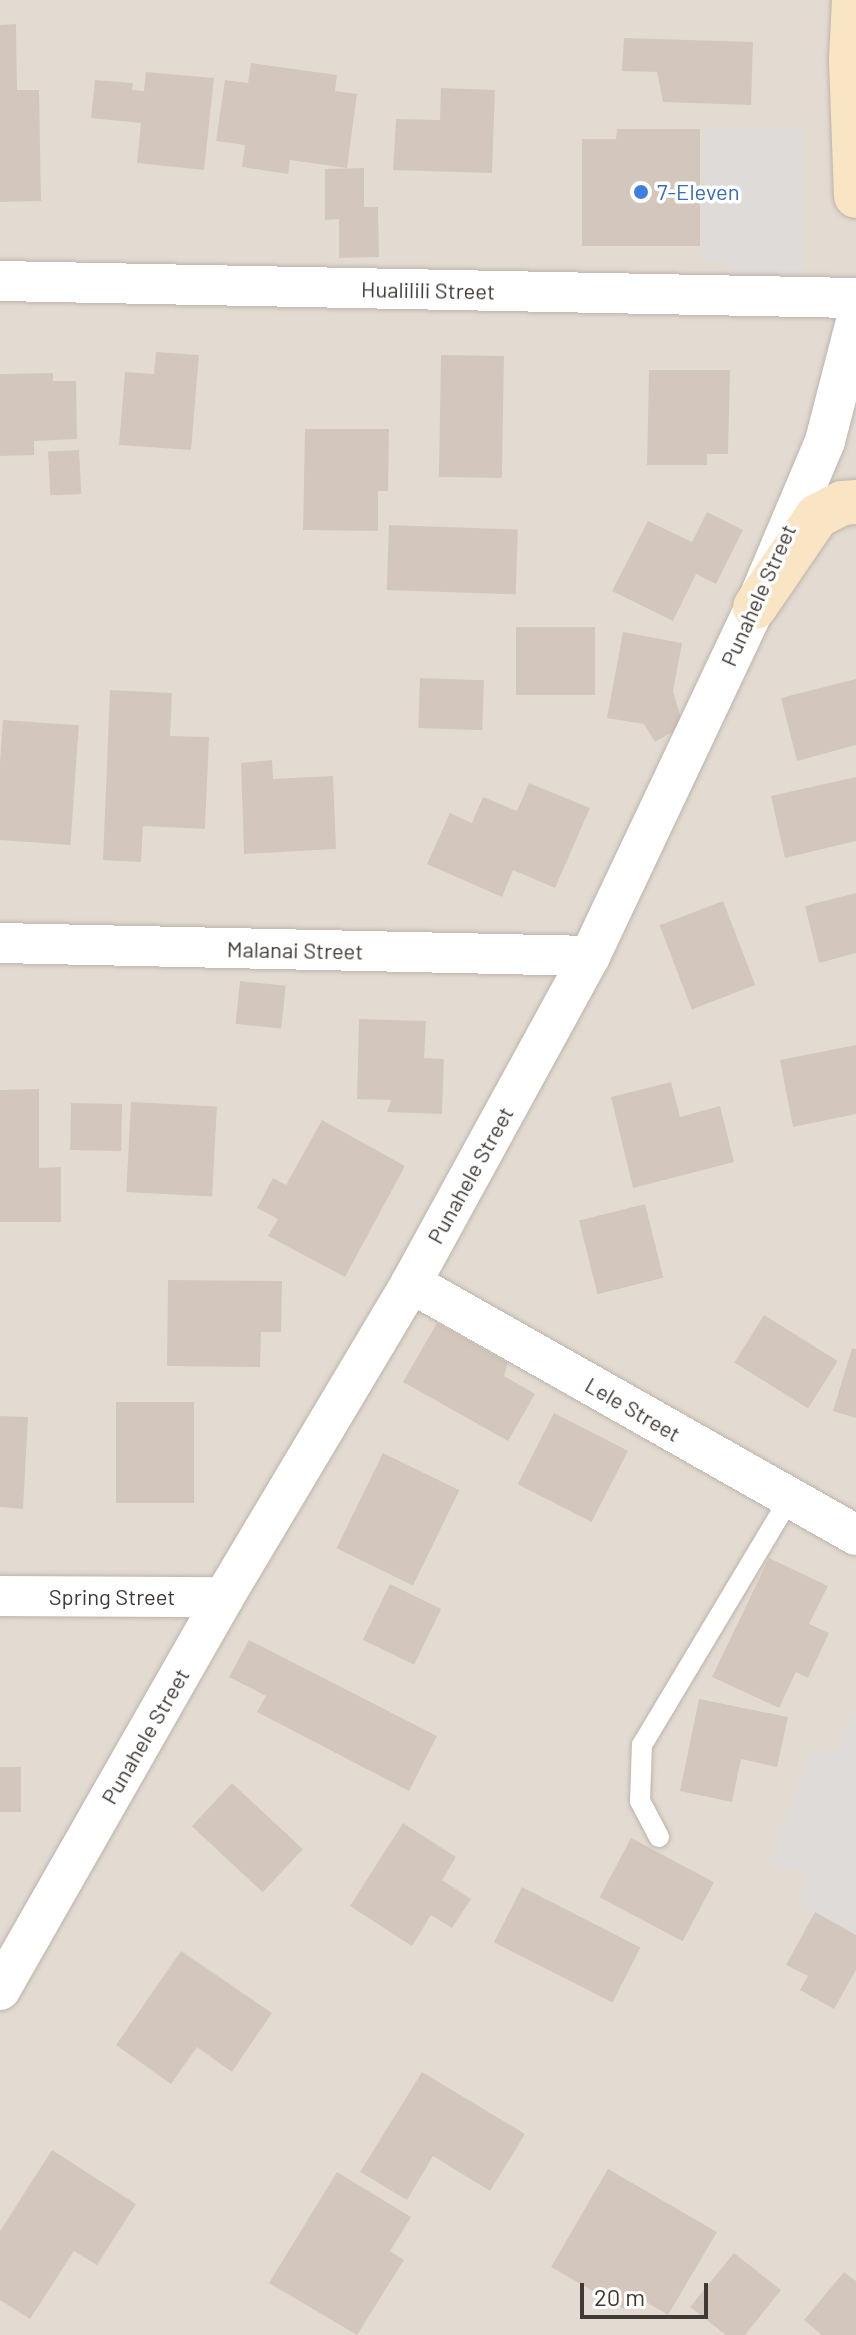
<!DOCTYPE html>
<style>
body{margin:0}
#map{position:relative;width:856px;height:2335px;overflow:hidden;background:#f0eae3;font-family:Barlow,sans-serif}
div>[style]{position:absolute}
.residential>*{inset:0;background:#e3dbd2;transform-origin:0 0}
.parking>*{inset:0;background:#dedbd8}
.building>*{inset:0;background:#d3c7bd;transform-origin:0 0}
.roads{filter:drop-shadow(0 0 2px #bdb3aa) drop-shadow(0 0 2px #bdb3aa)}
.lane>*{height:20px;margin:-10px;padding:0 10px;transform-origin:10px;border-radius:10px;background:#fff}
.street>*{height:40px;margin:-20px;padding:0 20px;transform-origin:20px;border-radius:20px;background:#fff}
.secondary>*{height:44px;margin:-22px;padding:0 22px;transform-origin:22px;border-radius:22px;background:#f9e4c4}
.dots>*{width:22px;height:22px;translate:-50% -50%;box-sizing:border-box;border:4px solid #fff;border-radius:50%}
span{translate:-50% -50%;white-space:nowrap;text-align:center;line-height:1.15;-webkit-text-stroke:7px #fff;paint-order:stroke}
.shop-label{font-size:22px;color:#366cbe}
.left{translate:0 -50%;text-align:left}
.street-label{font-size:22px;color:#413a34}
.scale{position:absolute;left:580px;top:2283px;width:128px;height:36px;box-sizing:border-box;border:4px solid #413a34;border-top:0;padding-left:10px;font-size:24px;line-height:28px;white-space:nowrap;color:#413a34;-webkit-text-stroke:6px #fff;paint-order:stroke}
</style>
<div id="map">
<div class="residential">
<div style="left:0;top:0;width:856px;height:2335px"></div>
</div>
<div class="parking">
<div style="clip-path:polygon(704px 129px,804px 130px,802px 282px,732px 282px,731px 262px,702px 261px)"></div>
<div style="clip-path:polygon(856px 1706px,856px 1935px,798px 1904px,807px 1872px,768px 1864px,813px 1749px,837px 1753px)"></div>
</div>
<div class="building">
<div style="clip-path:polygon(16px 24px,17px 90px,39px 90px,41px 201px,0 202px,0 25px)"></div>
<div style="clip-path:polygon(624px 38px,753px 42px,751px 105px,663px 102px,657px 72px,622px 71px)"></div>
<div style="clip-path:polygon(251px 63px,337px 75px,335px 91px,357px 94px,347px 168px,290px 160px,288px 174px,242px 167px,245px 145px,216px 141px,225px 80px,248px 83px)"></div>
<div style="clip-path:polygon(146px 72px,214px 78px,204px 170px,137px 163px,141px 123px,91px 118px,95px 80px,133px 83px,132px 90px,144px 91px)"></div>
<div style="clip-path:polygon(441px 88px,495px 90px,492px 173px,393px 170px,396px 119px,440px 120px)"></div>
<div style="clip-path:polygon(617px 129px,700px 129px,700px 246px,582px 246px,582px 139px,616px 139px)"></div>
<div style="clip-path:polygon(364px 168px,364px 207px,378px 207px,379px 257px,339px 258px,339px 219px,325px 220px,325px 169px)"></div>
<div style="clip-path:polygon(156px 352px,199px 355px,191px 450px,119px 445px,125px 372px,154px 374px)"></div>
<div style="left:441px;top:355px;width:63px;height:122px;rotate:1deg"></div>
<div style="clip-path:polygon(649px 370px,730px 370px,728px 454px,707px 454px,707px 465px,647px 465px)"></div>
<div style="clip-path:polygon(53px 373px,53px 381px,76px 381px,77px 439px,34px 441px,34px 455px,0 456px,0 374px)"></div>
<div style="clip-path:polygon(305px 429px,389px 429px,388px 491px,378px 491px,378px 531px,303px 530px)"></div>
<div style="left:79px;top:450px;width:44px;height:31px;rotate:87deg"></div>
<div style="clip-path:polygon(707px 512px,743px 530px,716px 584px,696px 574px,673px 621px,612px 591px,648px 521px,692px 542px)"></div>
<div style="left:389px;top:525px;width:129px;height:65px;rotate:2deg"></div>
<div style="left:516px;top:627px;width:79px;height:68px"></div>
<div style="clip-path:polygon(623px 632px,682px 643px,673px 691px,683px 726px,655px 742px,644px 724px,607px 718px)"></div>
<div style="left:420px;top:678px;width:64px;height:50px;rotate:2deg"></div>
<div style="clip-path:polygon(856px 679px,856px 745px,797px 761px,781px 698px)"></div>
<div style="clip-path:polygon(110px 690px,172px 693px,170px 736px,209px 737px,205px 829px,143px 826px,141px 862px,103px 860px)"></div>
<div style="left:3px;top:720px;width:76px;height:120px;rotate:4deg"></div>
<div style="clip-path:polygon(272px 760px,273px 779px,333px 776px,336px 849px,244px 854px,241px 763px)"></div>
<div style="clip-path:polygon(856px 777px,856px 841px,785px 858px,771px 796px)"></div>
<div style="clip-path:polygon(529px 783px,590px 808px,555px 888px,513px 870px,502px 897px,427px 864px,450px 813px,472px 823px,483px 797px,517px 811px)"></div>
<div style="clip-path:polygon(856px 893px,856px 953px,819px 963px,805px 906px)"></div>
<div style="left:723px;top:901px;width:90px;height:68px;rotate:69deg"></div>
<div style="left:240px;top:981px;width:46px;height:43px;rotate:6deg"></div>
<div style="clip-path:polygon(359px 1019px,426px 1021px,424px 1058px,444px 1059px,442px 1114px,387px 1112px,391px 1100px,357px 1099px)"></div>
<div style="clip-path:polygon(856px 1045px,856px 1114px,793px 1127px,780px 1060px)"></div>
<div style="clip-path:polygon(671px 1082px,680px 1117px,720px 1106px,734px 1162px,633px 1188px,611px 1097px)"></div>
<div style="clip-path:polygon(39px 1089px,39px 1168px,61px 1167px,61px 1222px,0 1222px,0 1090px)"></div>
<div style="left:131px;top:1102px;width:86px;height:90px;rotate:3deg"></div>
<div style="left:71px;top:1103px;width:51px;height:47px;rotate:1deg"></div>
<div style="clip-path:polygon(322px 1120px,405px 1166px,345px 1277px,268px 1236px,278px 1219px,257px 1208px,273px 1178px,286px 1185px)"></div>
<div style="left:645px;top:1204px;width:76px;height:68px;rotate:76deg"></div>
<div style="clip-path:polygon(168px 1280px,282px 1281px,281px 1332px,261px 1332px,260px 1367px,167px 1366px)"></div>
<div style="left:764px;top:1315px;width:87px;height:56px;rotate:32deg"></div>
<div style="clip-path:polygon(437px 1323px,508px 1363px,504px 1376px,535px 1394px,508px 1441px,403px 1382px)"></div>
<div style="clip-path:polygon(852px 1348px,856px 1349px,856px 1418px,833px 1411px)"></div>
<div style="left:194px;top:1402px;width:101px;height:78px;rotate:90deg"></div>
<div style="left:554px;top:1413px;width:83px;height:80px;rotate:27deg"></div>
<div style="clip-path:polygon(0 1416px,28px 1417px,23px 1509px,0 1507px)"></div>
<div style="left:383px;top:1453px;width:85px;height:106px;rotate:26deg"></div>
<div style="clip-path:polygon(769px 1558px,828px 1586px,809px 1624px,829px 1633px,808px 1678px,796px 1672px,779px 1708px,712px 1677px)"></div>
<div style="left:390px;top:1584px;width:57px;height:62px;rotate:26deg"></div>
<div style="clip-path:polygon(249px 1640px,437px 1736px,409px 1791px,257px 1712px,266px 1696px,229px 1677px)"></div>
<div style="clip-path:polygon(699px 1699px,788px 1717px,777px 1767px,741px 1759px,732px 1802px,680px 1791px)"></div>
<div style="left:0;top:1767px;width:21px;height:45px"></div>
<div style="left:232px;top:1783px;width:97px;height:59px;rotate:43deg"></div>
<div style="clip-path:polygon(403px 1823px,456px 1857px,442px 1880px,471px 1899px,452px 1928px,431px 1915px,412px 1946px,350px 1906px)"></div>
<div style="left:631px;top:1838px;width:94px;height:67px;rotate:28deg"></div>
<div style="left:522px;top:1887px;width:133px;height:62px;rotate:27deg"></div>
<div style="clip-path:polygon(815px 1912px,856px 1935px,856px 1970px,834px 2009px,800px 1990px,808px 1976px,786px 1965px)"></div>
<div style="clip-path:polygon(181px 1951px,272px 2013px,232px 2072px,197px 2047px,171px 2084px,116px 2045px)"></div>
<div style="clip-path:polygon(422px 2072px,525px 2134px,490px 2191px,433px 2156px,407px 2200px,360px 2172px)"></div>
<div style="clip-path:polygon(52px 2150px,136px 2204px,97px 2265px,74px 2251px,30px 2319px,0 2300px,0 2231px)"></div>
<div style="clip-path:polygon(608px 2169px,717px 2232px,668px 2315px,633px 2294px,624px 2309px,551px 2267px)"></div>
<div style="clip-path:polygon(337px 2172px,411px 2217px,390px 2251px,404px 2260px,357px 2335px,269px 2283px)"></div>
<div style="clip-path:polygon(734px 2253px,781px 2290px,745px 2335px,726px 2335px,690px 2307px)"></div>
<div style="clip-path:polygon(844px 2272px,856px 2281px,856px 2335px,822px 2335px,804px 2320px)"></div>
</div>
<div class="roads">
<div class="lane">
<div style="left:659px;top:1837px;width:41px;rotate:-117.8deg"></div>
<div style="left:640px;top:1801px;width:56px;rotate:-88deg"></div>
<div style="left:642px;top:1745px;width:288px;rotate:-59.1deg"></div>
</div>
<div class="street">
<div style="left:0;top:281px;width:856px;rotate:1.14deg"></div>
<div style="left:0;top:943px;width:590px;rotate:1.26deg"></div>
<div style="left:411px;top:1283px;width:511px;rotate:29.52deg"></div>
<div style="left:0;top:1596px;width:224px;rotate:0.3deg"></div>
<div style="left:0;top:1990px;width:452px;rotate:-60.3deg"></div>
<div style="left:224px;top:1597px;width:365px;rotate:-59.2deg"></div>
<div style="left:411px;top:1283px;width:373px;rotate:-61.3deg"></div>
<div style="left:590px;top:956px;width:386px;rotate:-64.7deg"></div>
<div style="left:755px;top:607px;width:180px;rotate:-67.1deg"></div>
<div style="left:825px;top:441px;width:124px;rotate:-75.5deg"></div>
</div>
<div class="secondary">
<div style="left:854px;top:0;width:60px;rotate:92.9deg"></div>
<div style="left:851px;top:60px;width:136px;rotate:87.9deg"></div>
<div style="left:755px;top:607px;width:110px;rotate:-55.7deg"></div>
<div style="left:817px;top:516px;width:28px;rotate:-27deg"></div>
<div style="left:842px;top:503px;width:14px;rotate:-4deg"></div>
</div>
</div>
<div class="dots">
<div style="left:641px;top:192px;background:#3f7fe0"></div>
</div>
<div class="shop-label">
<span class="left" style="left:657px;top:192px">7-Eleven</span>
</div>
<div class="street-label">
<span style="left:428px;top:290px;rotate:1deg">Hualilili Street</span>
<span style="left:758px;top:595px;rotate:-66deg">Punahele Street</span>
<span style="left:295px;top:950px;rotate:1deg">Malanai Street</span>
<span style="left:470px;top:1175px;rotate:-61deg">Punahele Street</span>
<span style="left:633px;top:1409px;rotate:30deg">Lele Street</span>
<span style="left:112px;top:1597px">Spring Street</span>
<span style="left:145px;top:1736px;rotate:-60deg">Punahele Street</span>
</div>
<div class="scale">20 m</div>
</div>
